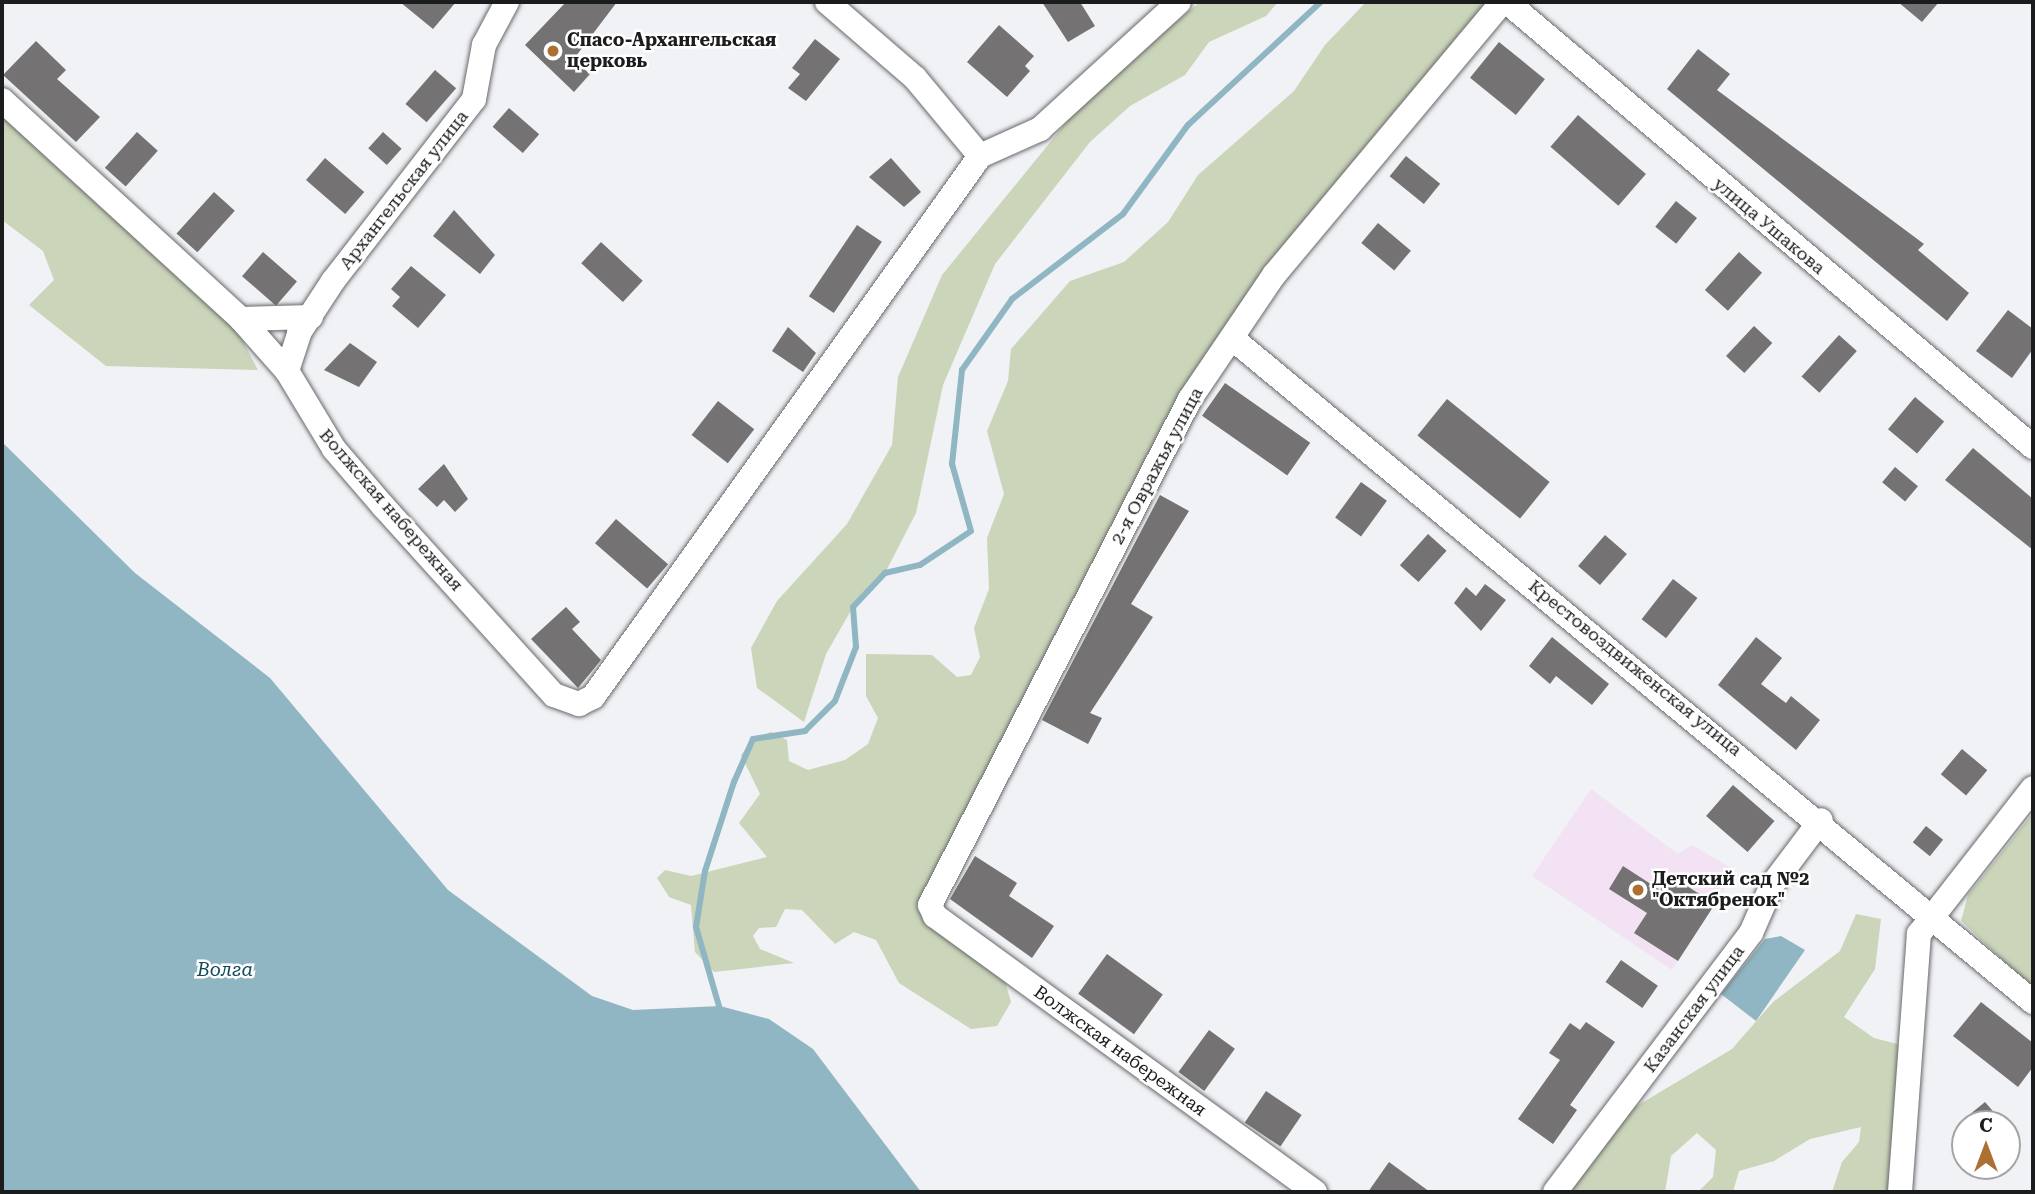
<!DOCTYPE html>
<meta charset="utf-8">
<style>
body{margin:0}
#map{position:relative;width:2035px;height:1194px;overflow:hidden;background:#f0f2f5;font-family:"Roboto Serif",serif}
div>[style]{position:absolute}
.education>*{inset:0;background:#f3e2f3}
.green>*{inset:0;background:#cbd5b9}
.water>*{inset:0;background:#90b6c3}
.stream>*{height:6px;margin:-3px;padding:0 3px;transform-origin:3px;border-radius:3px;background:#90b6c3}
.building>*{inset:0;background:#747273;transform-origin:0 0}
.roads{filter:drop-shadow(0 0 2px #67696b) drop-shadow(0 0 2px #67696b)}
.street>*{height:24px;margin:-12px;padding:0 12px;transform-origin:12px;border-radius:12px;background:#fff}
.dots>*{width:19px;height:19px;translate:-50% -50%;box-sizing:border-box;border:4px solid #fff;border-radius:50%}
span{translate:-50% -50%;white-space:nowrap;text-align:center;line-height:1.15;-webkit-text-stroke:5px #fff;paint-order:stroke}
.poi-label{font-size:18px;color:#1b1c1d;font-weight:700}
.left{translate:0 -50%;text-align:left}
.street-label{font-size:18px;color:#1b1c1d}
.water-label{font-size:19px;color:#134a59;font-style:italic}
.frame{position:absolute;inset:0;border:4px solid #1b1c1d;pointer-events:none}
.north{position:absolute;left:1951px;top:1110px;width:70px;height:70px;box-sizing:border-box;background:#fff;border:2px solid #a4a4a5;border-radius:50%;rotate:0deg;font-size:19px;font-weight:700;line-height:28px;text-align:center;color:#1b1c1d}
.north::after{content:'';display:block;margin:auto;width:24px;height:32px;background:#ab7032;clip-path:polygon(50% 0,100% 100%,50% 72%,0 100%)}
</style>
<div id="map">
<div class="education">
<div style="clip-path:polygon(1591px 789px,1678px 854px,1692px 845px,1736px 871px,1672px 970px,1532px 876px)"></div>
</div>
<div class="green">
<div style="clip-path:polygon(1200px 2px,1278px 2px,1266px 16px,1209px 42px,1185px 75px,1130px 106px,1090px 142px,995px 264px,943px 385px,916px 513px,885px 573px,853px 607px,826px 654px,804px 722px,757px 688px,751px 648px,777px 601px,847px 524px,892px 445px,898px 377px,942px 275px,1087px 97px)"></div>
<div style="clip-path:polygon(1366px 2px,1494px 2px,1270px 271px,925px 905px,1001px 968px,1011px 1002px,997px 1026px,971px 1029px,899px 983px,876px 940px,854px 932px,835px 944px,802px 910px,785px 909px,776px 927px,759px 928px,753px 936px,760px 949px,794px 963px,714px 972px,695px 952px,691px 905px,669px 897px,657px 878px,665px 870px,691px 876px,767px 857px,739px 823px,760px 794px,741px 755px,753px 739px,771px 732px,787px 740px,789px 761px,808px 770px,845px 760px,868px 744px,878px 718px,866px 696px,866px 654px,932px 655px,957px 677px,971px 675px,980px 657px,974px 628px,989px 589px,987px 538px,1004px 494px,987px 431px,1008px 381px,1011px 349px,1070px 281px,1124px 262px,1168px 222px,1198px 175px,1294px 91px,1325px 45px)"></div>
<div style="clip-path:polygon(2px 111px,232px 320px,258px 370px,106px 366px,29px 305px,54px 280px,43px 251px,2px 220px)"></div>
<div style="clip-path:polygon(2033px 813px,2033px 988px,1961px 921px,1968px 895px)"></div>
<div style="clip-path:polygon(1856px 914px,1881px 919px,1875px 969px,1844px 1017px,1874px 1038px,1905px 1046px,1895px 1192px,1832px 1192px,1842px 1162px,1859px 1142px,1861px 1127px,1810px 1139px,1774px 1161px,1739px 1171px,1733px 1192px,1698px 1192px,1713px 1177px,1716px 1150px,1697px 1133px,1671px 1156px,1665px 1192px,1565px 1192px,1625px 1113px,1732px 1049px,1773px 1002px,1840px 951px)"></div>
</div>
<div class="water">
<div style="clip-path:polygon(2px 442px,135px 573px,270px 678px,448px 890px,592px 996px,633px 1010px,720px 1006px,769px 1019px,813px 1049px,921px 1192px,2px 1192px)"></div>
<div style="clip-path:polygon(1781px 936px,1805px 950px,1756px 1021px,1721px 994px,1765px 939px)"></div>
</div>
<div class="stream">
<div style="left:721px;top:1013px;width:90px;rotate:-106.2deg"></div>
<div style="left:696px;top:927px;width:57px;rotate:-80.9deg"></div>
<div style="left:705px;top:871px;width:94px;rotate:-72deg"></div>
<div style="left:734px;top:782px;width:47px;rotate:-66.2deg"></div>
<div style="left:753px;top:739px;width:53px;rotate:-8.7deg"></div>
<div style="left:805px;top:731px;width:42px;rotate:-45deg"></div>
<div style="left:835px;top:701px;width:58px;rotate:-68.7deg"></div>
<div style="left:856px;top:647px;width:40px;rotate:-94.3deg"></div>
<div style="left:853px;top:607px;width:47px;rotate:-46.7deg"></div>
<div style="left:885px;top:573px;width:36px;rotate:-13deg"></div>
<div style="left:920px;top:565px;width:61px;rotate:-33.7deg"></div>
<div style="left:971px;top:531px;width:70px;rotate:-105.8deg"></div>
<div style="left:952px;top:464px;width:95px;rotate:-83.9deg"></div>
<div style="left:962px;top:370px;width:87px;rotate:-54.8deg"></div>
<div style="left:1012px;top:299px;width:140px;rotate:-37.4deg"></div>
<div style="left:1123px;top:214px;width:110px;rotate:-53.9deg"></div>
<div style="left:1188px;top:125px;width:181px;rotate:-42.8deg"></div>
</div>
<div class="building">
<div style="clip-path:polygon(400px 2px,456px 2px,433px 29px)"></div>
<div style="clip-path:polygon(566px 2px,617px 2px,573px 60px,590px 74px,574px 92px,525px 45px)"></div>
<div style="clip-path:polygon(1042px 2px,1080px 2px,1095px 26px,1068px 42px)"></div>
<div style="clip-path:polygon(1898px 2px,1939px 2px,1922px 22px)"></div>
<div style="clip-path:polygon(999px 25px,1034px 56px,1025px 66px,1030px 71px,1007px 97px,967px 62px)"></div>
<div style="clip-path:polygon(815px 39px,840px 59px,806px 101px,788px 88px,800px 74px,792px 68px)"></div>
<div style="clip-path:polygon(36px 41px,66px 70px,57px 79px,100px 117px,76px 142px,3px 75px)"></div>
<div style="left:1499px;top:42px;width:59px;height:46px;rotate:39deg"></div>
<div style="clip-path:polygon(1698px 49px,1730px 74px,1717px 90px,1924px 244px,1918px 250px,1969px 293px,1947px 321px,1667px 89px)"></div>
<div style="left:435px;top:70px;width:28px;height:45px;rotate:41deg"></div>
<div style="left:509px;top:108px;width:40px;height:25px;rotate:41deg"></div>
<div style="left:1578px;top:115px;width:90px;height:42px;rotate:41deg"></div>
<div style="left:137px;top:132px;width:28px;height:48px;rotate:42deg"></div>
<div style="left:383px;top:132px;width:25px;height:22px;rotate:42deg"></div>
<div style="left:1406px;top:156px;width:44px;height:26px;rotate:39deg"></div>
<div style="left:325px;top:158px;width:52px;height:29px;rotate:41deg"></div>
<div style="clip-path:polygon(891px 158px,921px 192px,904px 207px,869px 177px)"></div>
<div style="left:214px;top:192px;width:28px;height:56px;rotate:42deg"></div>
<div style="left:1676px;top:201px;width:27px;height:33px;rotate:39deg"></div>
<div style="clip-path:polygon(454px 210px,495px 255px,480px 274px,433px 236px)"></div>
<div style="left:1378px;top:223px;width:43px;height:26px;rotate:40deg"></div>
<div style="left:857px;top:225px;width:30px;height:86px;rotate:34deg"></div>
<div style="left:601px;top:242px;width:57px;height:29px;rotate:43deg"></div>
<div style="left:263px;top:252px;width:45px;height:32px;rotate:41deg"></div>
<div style="left:1739px;top:252px;width:31px;height:51px;rotate:42deg"></div>
<div style="clip-path:polygon(411px 266px,446px 295px,418px 328px,392px 306px,400px 297px,391px 289px)"></div>
<div style="clip-path:polygon(2008px 310px,2033px 329px,2033px 349px,2012px 378px,1976px 351px)"></div>
<div style="left:1754px;top:326px;width:25px;height:41px;rotate:43deg"></div>
<div style="clip-path:polygon(788px 327px,816px 353px,803px 372px,772px 351px)"></div>
<div style="left:1839px;top:335px;width:24px;height:56px;rotate:42deg"></div>
<div style="clip-path:polygon(350px 343px,377px 362px,359px 387px,324px 370px)"></div>
<div style="left:1225px;top:383px;width:104px;height:40px;rotate:35deg"></div>
<div style="left:1915px;top:397px;width:38px;height:42px;rotate:40deg"></div>
<div style="left:1447px;top:399px;width:132px;height:47px;rotate:39deg"></div>
<div style="left:718px;top:401px;width:46px;height:43px;rotate:38deg"></div>
<div style="clip-path:polygon(1973px 448px,2033px 499px,2033px 550px,1945px 480px)"></div>
<div style="clip-path:polygon(444px 464px,468px 499px,455px 512px,444px 500px,437px 507px,418px 489px)"></div>
<div style="left:1895px;top:467px;width:30px;height:20px;rotate:40deg"></div>
<div style="left:1361px;top:482px;width:32px;height:44px;rotate:36deg"></div>
<div style="clip-path:polygon(1160px 495px,1189px 511px,1131px 604px,1153px 617px,1090px 713px,1102px 718px,1088px 744px,1042px 720px)"></div>
<div style="left:616px;top:519px;width:69px;height:32px;rotate:41deg"></div>
<div style="left:1428px;top:534px;width:25px;height:42px;rotate:42deg"></div>
<div style="left:1605px;top:535px;width:29px;height:41px;rotate:41deg"></div>
<div style="left:1673px;top:579px;width:31px;height:51px;rotate:38deg"></div>
<div style="clip-path:polygon(1485px 584px,1506px 600px,1481px 631px,1454px 603px,1466px 587px,1476px 596px)"></div>
<div style="clip-path:polygon(566px 607px,580px 622px,572px 629px,601px 660px,578px 688px,531px 639px)"></div>
<div style="clip-path:polygon(1552px 637px,1609px 684px,1592px 705px,1556px 676px,1550px 684px,1529px 666px)"></div>
<div style="clip-path:polygon(1756px 637px,1782px 658px,1761px 684px,1786px 703px,1791px 696px,1820px 720px,1796px 750px,1718px 685px)"></div>
<div style="left:1962px;top:749px;width:33px;height:33px;rotate:40deg"></div>
<div style="left:1733px;top:785px;width:55px;height:41px;rotate:41deg"></div>
<div style="left:1926px;top:826px;width:22px;height:21px;rotate:39deg"></div>
<div style="clip-path:polygon(975px 856px,1017px 883px,1009px 896px,1054px 926px,1032px 958px,950px 899px)"></div>
<div style="clip-path:polygon(1623px 866px,1660px 890px,1670px 875px,1715px 904px,1678px 961px,1634px 933px,1647px 913px,1609px 889px)"></div>
<div style="left:1107px;top:954px;width:69px;height:49px;rotate:36deg"></div>
<div style="left:1621px;top:960px;width:45px;height:27px;rotate:35deg"></div>
<div style="clip-path:polygon(1981px 1002px,2033px 1043px,2033px 1067px,2018px 1087px,1953px 1036px)"></div>
<div style="clip-path:polygon(1586px 1022px,1615px 1042px,1570px 1105px,1577px 1110px,1553px 1144px,1518px 1119px,1560px 1060px,1549px 1053px,1570px 1023px,1580px 1030px)"></div>
<div style="left:1209px;top:1030px;width:32px;height:52px;rotate:36deg"></div>
<div style="left:1266px;top:1091px;width:43px;height:38px;rotate:34deg"></div>
<div style="clip-path:polygon(1985px 1102px,2004px 1124px,1958px 1124px)"></div>
<div style="clip-path:polygon(1389px 1162px,1430px 1192px,1368px 1192px)"></div>
</div>
<div class="roads">
<div class="street">
<div style="left:827px;top:2px;width:116px;rotate:40.8deg"></div>
<div style="left:915px;top:78px;width:102px;rotate:50.2deg"></div>
<div style="left:1507px;top:2px;width:689px;rotate:40.23deg"></div>
<div style="left:2px;top:100px;width:324px;rotate:42.5deg"></div>
<div style="left:241px;top:319px;width:69px;rotate:48.5deg"></div>
<div style="left:287px;top:371px;width:91px;rotate:58.9deg"></div>
<div style="left:334px;top:449px;width:75px;rotate:49.3deg"></div>
<div style="left:383px;top:506px;width:255px;rotate:47.9deg"></div>
<div style="left:554px;top:695px;width:27px;rotate:20deg"></div>
<div style="left:579px;top:704px;width:16px;rotate:-27deg"></div>
<div style="left:593px;top:697px;width:665px;rotate:-54.42deg"></div>
<div style="left:980px;top:156px;width:66px;rotate:-24.2deg"></div>
<div style="left:1040px;top:129px;width:188px;rotate:-42.4deg"></div>
<div style="left:241px;top:319px;width:70px;rotate:-1.6deg"></div>
<div style="left:1233px;top:339px;width:1039px;rotate:39.65deg"></div>
<div style="left:287px;top:371px;width:40px;rotate:-72deg"></div>
<div style="left:299px;top:333px;width:62px;rotate:-56.8deg"></div>
<div style="left:333px;top:281px;width:230px;rotate:-52.2deg"></div>
<div style="left:474px;top:99px;width:55px;rotate:-79.5deg"></div>
<div style="left:484px;top:45px;width:49px;rotate:-61.9deg"></div>
<div style="left:1315px;top:1192px;width:470px;rotate:-144deg"></div>
<div style="left:935px;top:916px;width:12px;rotate:-114deg"></div>
<div style="left:930px;top:905px;width:569px;rotate:-62.8deg"></div>
<div style="left:1190px;top:399px;width:150px;rotate:-55.9deg"></div>
<div style="left:1274px;top:275px;width:356px;rotate:-50.1deg"></div>
<div style="left:1555px;top:1192px;width:325px;rotate:-52.9deg"></div>
<div style="left:1751px;top:933px;width:52px;rotate:-66.4deg"></div>
<div style="left:1772px;top:885px;width:81px;rotate:-53deg"></div>
<div style="left:1900px;top:1192px;width:259px;rotate:-85.8deg"></div>
<div style="left:1919px;top:934px;width:185px;rotate:-52deg"></div>
</div>
</div>
<div class="dots">
<div style="left:553px;top:51px;background:#ab7032"></div>
<div style="left:1638px;top:890px;background:#ab7032"></div>
</div>
<div class="poi-label">
<span class="left" style="left:567px;top:51px">Спасо-Архангельская<br>церковь</span>
<span class="left" style="left:1652px;top:890px">Детский сад №2<br>"Октябренок"</span>
</div>
<div class="street-label">
<span style="left:404px;top:190px;rotate:-52deg">Архангельская улица</span>
<span style="left:1769px;top:226px;rotate:40deg">улица Ушакова</span>
<span style="left:1157px;top:466px;rotate:-62deg">2-я Овражья улица</span>
<span style="left:391px;top:510px;rotate:49deg">Волжская набережная</span>
<span style="left:1635px;top:668px;rotate:39deg">Крестовоздвиженская улица</span>
<span style="left:1694px;top:1009px;rotate:-53deg">Казанская улица</span>
<span style="left:1120px;top:1051px;rotate:36deg">Волжская набережная</span>
</div>
<div class="water-label">
<span style="left:225px;top:970px">Волга</span>
</div>
<div class="frame"></div>
<div class="north">С</div>
</div>
